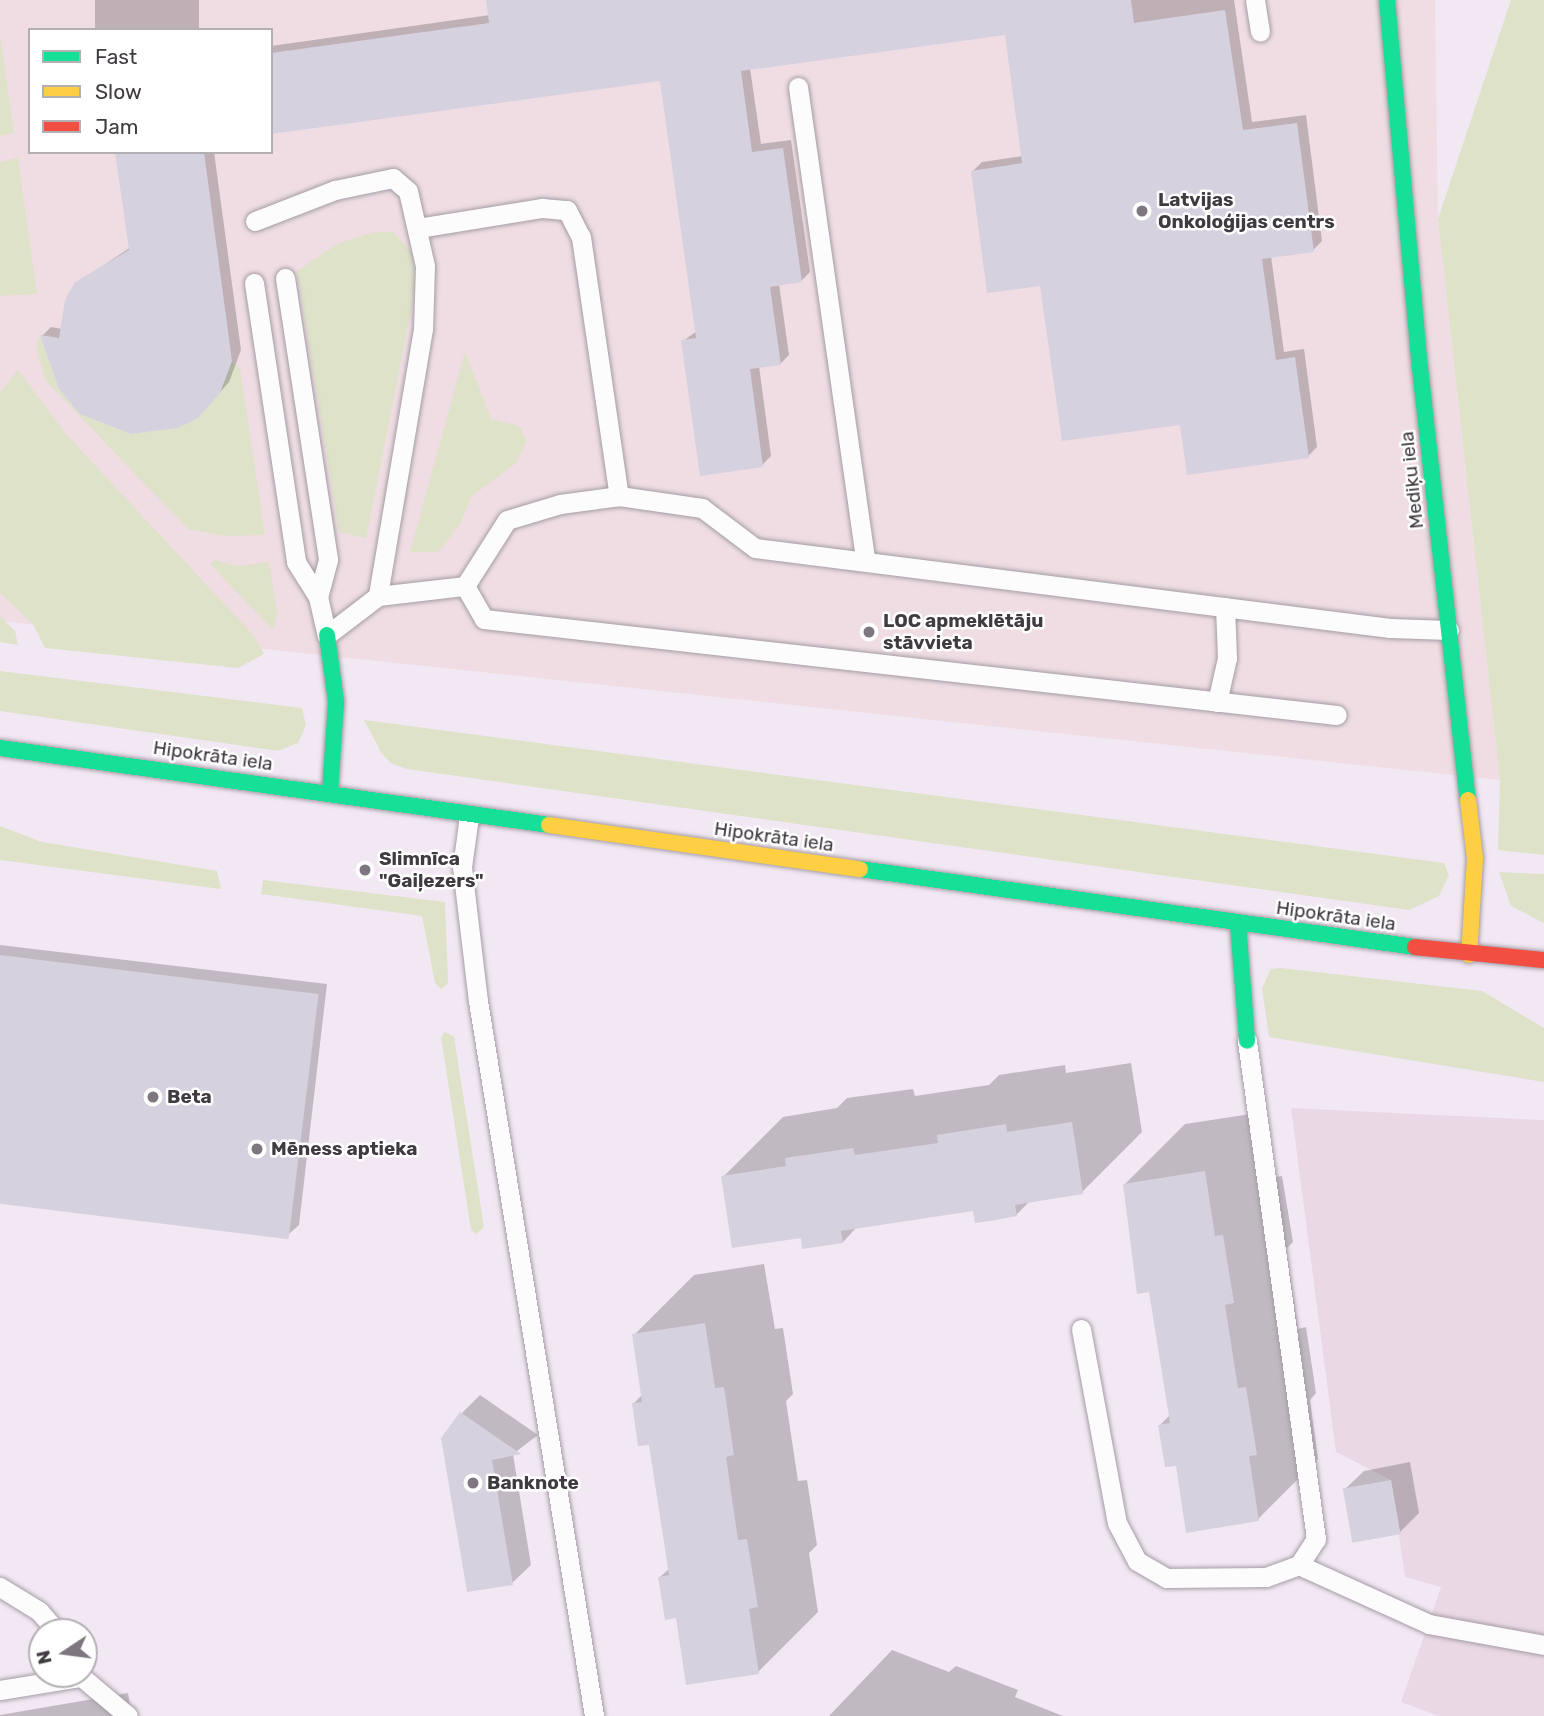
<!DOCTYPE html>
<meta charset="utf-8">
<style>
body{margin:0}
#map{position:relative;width:1544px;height:1716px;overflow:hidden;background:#f2e8f3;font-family:Rubik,sans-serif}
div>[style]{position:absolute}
.education>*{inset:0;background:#ead9e4}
.medical>*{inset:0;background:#efdde3}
.green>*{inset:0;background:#dde2c9}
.shadow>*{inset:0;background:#0003;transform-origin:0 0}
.building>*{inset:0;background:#d6d1df;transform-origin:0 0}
.roads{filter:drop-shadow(0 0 2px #a49da5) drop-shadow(0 0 2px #a49da5)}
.lane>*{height:19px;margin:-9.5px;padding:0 9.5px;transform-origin:9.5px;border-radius:9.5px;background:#fdfcfd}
.fast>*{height:16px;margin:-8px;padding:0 8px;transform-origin:8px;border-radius:8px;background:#16e098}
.slow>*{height:16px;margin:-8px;padding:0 8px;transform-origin:8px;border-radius:8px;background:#ffcf43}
.jam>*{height:16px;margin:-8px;padding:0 8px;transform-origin:8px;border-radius:8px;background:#f24e42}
.dots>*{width:19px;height:19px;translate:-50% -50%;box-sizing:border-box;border:4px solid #fff;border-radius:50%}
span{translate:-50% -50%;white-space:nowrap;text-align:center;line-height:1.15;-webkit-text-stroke:5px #fff;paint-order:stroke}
.poi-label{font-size:19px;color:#403a41;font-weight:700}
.left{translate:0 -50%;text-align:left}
.street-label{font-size:19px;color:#403a41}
.legend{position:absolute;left:28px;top:28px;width:245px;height:126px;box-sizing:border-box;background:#fff;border:2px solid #b3b0b3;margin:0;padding:9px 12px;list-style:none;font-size:21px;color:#403a41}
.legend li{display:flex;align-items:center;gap:14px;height:35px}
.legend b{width:35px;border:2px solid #b3b0b3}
.north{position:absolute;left:28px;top:1618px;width:70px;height:70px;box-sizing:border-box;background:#fff;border:2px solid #b3b0b3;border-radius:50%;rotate:257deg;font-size:19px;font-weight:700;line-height:28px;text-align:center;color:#403a41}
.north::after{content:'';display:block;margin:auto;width:24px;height:32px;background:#7e777f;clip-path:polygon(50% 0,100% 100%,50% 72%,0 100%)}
</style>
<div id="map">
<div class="education">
<div style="clip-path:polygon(1291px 1108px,1544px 1120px,1544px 1716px,1439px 1716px,1401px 1702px,1441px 1587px,1405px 1577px,1391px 1480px,1336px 1452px)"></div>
</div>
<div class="medical">
<div style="clip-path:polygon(evenodd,0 0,1435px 0,1438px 219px,1500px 780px,0 621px,0 0,30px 30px,271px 30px,271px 152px,30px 152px,30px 30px)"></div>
</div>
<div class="green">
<div style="clip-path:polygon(1511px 0,1544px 0,1544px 855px,1498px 850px,1500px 780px,1438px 219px)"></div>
<div style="clip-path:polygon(0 34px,14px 133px,0 136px)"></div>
<div style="clip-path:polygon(18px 158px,37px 294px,0 296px,0 162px)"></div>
<div style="clip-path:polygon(374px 232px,393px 232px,413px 254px,415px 291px,366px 538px,339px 532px,297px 271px,339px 243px)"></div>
<div style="clip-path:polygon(40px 335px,59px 389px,80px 414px,131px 434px,177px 428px,198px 418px,220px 393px,232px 361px,240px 369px,265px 535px,224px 536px,188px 529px,45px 380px,36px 347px)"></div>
<div style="clip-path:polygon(465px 352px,491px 419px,520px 426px,526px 442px,516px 463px,472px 496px,459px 526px,438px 552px,410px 552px)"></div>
<div style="clip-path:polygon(18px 370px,65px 433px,255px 637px,264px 654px,238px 668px,45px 648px,33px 624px,0 593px,0 392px)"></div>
<div style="clip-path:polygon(216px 560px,237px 566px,269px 562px,277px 613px,273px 630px,210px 564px)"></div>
<div style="clip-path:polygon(0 616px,15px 631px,18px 645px,0 642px)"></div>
<div style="clip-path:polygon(0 671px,302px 708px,306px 725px,298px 743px,278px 751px,0 711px)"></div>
<div style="clip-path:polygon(364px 720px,1444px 863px,1449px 875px,1439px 896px,1409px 910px,407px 769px,392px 764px,382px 754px)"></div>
<div style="clip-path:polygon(0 826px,42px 842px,217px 871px,221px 889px,0 860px)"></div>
<div style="clip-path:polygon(1499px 872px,1544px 874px,1544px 923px,1511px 906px)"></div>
<div style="clip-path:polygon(263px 880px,445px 902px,448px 983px,441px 989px,435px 983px,422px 916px,261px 894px)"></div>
<div style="clip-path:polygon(1281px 968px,1482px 991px,1544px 1028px,1544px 1082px,1269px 1037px,1262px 988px,1271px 969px)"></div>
<div style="clip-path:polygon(445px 1032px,454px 1037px,484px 1227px,476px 1234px,471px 1230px,441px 1037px)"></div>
</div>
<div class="shadow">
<div style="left:95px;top:0;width:104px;height:30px"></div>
<div style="clip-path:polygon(488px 0,1234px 0,1252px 122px,1306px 115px,1322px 241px,1313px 250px,1271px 256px,1284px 352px,1304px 349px,1317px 447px,1308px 456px,1181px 423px,1042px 284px,973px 171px,982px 162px,1023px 156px,1007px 33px,750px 68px,761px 144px,791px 140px,810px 272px,801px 281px,779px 284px,789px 355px,780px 364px,759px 366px,771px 456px,762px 465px,683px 341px,697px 331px,662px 79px,271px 132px,271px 46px,490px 15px)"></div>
<div style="clip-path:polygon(117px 152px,214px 152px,241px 350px,229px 382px,207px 407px,42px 336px,51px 327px,62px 329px,77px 283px,131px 247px)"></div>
<div style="clip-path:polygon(0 945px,327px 984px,299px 1225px,289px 1234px,0 1200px)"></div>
<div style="clip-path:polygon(1131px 1063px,1142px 1132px,1082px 1192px,1030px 1201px,1016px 1215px,975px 1209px,857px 1227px,843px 1242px,802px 1236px,723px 1177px,783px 1117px,837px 1108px,847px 1098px,913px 1089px,915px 1096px,989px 1085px,999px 1075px,1065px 1065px,1066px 1073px)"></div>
<div style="clip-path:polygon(1264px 1112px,1275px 1177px,1282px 1176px,1293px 1242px,1286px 1249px,1298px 1329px,1306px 1327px,1316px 1393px,1310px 1400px,1318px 1459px,1258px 1519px,1178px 1464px,1160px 1425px,1170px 1415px,1150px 1290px,1125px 1184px,1185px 1124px)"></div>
<div style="clip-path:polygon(764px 1264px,775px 1329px,783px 1328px,793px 1394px,786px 1401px,798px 1481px,807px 1480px,817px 1545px,809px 1553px,818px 1612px,758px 1672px,677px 1616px,660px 1577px,670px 1568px,650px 1443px,633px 1404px,643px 1394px,634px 1335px,694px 1275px)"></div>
<div style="clip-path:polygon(480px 1395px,538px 1435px,513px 1454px,531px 1565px,512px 1583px,462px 1413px)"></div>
<div style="clip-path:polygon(1410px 1462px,1419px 1513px,1400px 1532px,1345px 1489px,1364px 1471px)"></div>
<div style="clip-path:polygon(892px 1650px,949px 1672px,956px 1666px,1018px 1690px,1015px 1697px,1063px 1716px,829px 1716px)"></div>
<div style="clip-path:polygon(128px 1693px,132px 1716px,0 1716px,0 1715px)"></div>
</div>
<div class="building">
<div style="clip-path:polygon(486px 0,1131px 0,1134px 23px,1225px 10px,1243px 130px,1297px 123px,1314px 252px,1262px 259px,1276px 360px,1295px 357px,1309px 458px,1187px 475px,1180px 425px,1062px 441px,1040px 286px,987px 293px,971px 171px,1022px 163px,1005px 35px,741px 71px,752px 152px,783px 148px,802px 282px,770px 287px,781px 365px,750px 369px,763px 467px,700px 476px,681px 340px,696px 338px,660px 81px,271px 134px,271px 53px,489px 23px)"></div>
<div style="clip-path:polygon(115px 152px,204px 152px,232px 361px,220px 393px,198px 418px,177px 428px,131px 434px,80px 414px,59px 389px,40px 335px,59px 338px,65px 300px,75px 282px,129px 250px)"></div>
<div style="left:0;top:955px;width:321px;height:247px;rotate:7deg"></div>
<div style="clip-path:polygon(1072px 1122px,1083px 1194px,1015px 1205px,1017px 1216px,996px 1220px,975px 1223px,973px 1211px,841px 1231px,843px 1243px,802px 1249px,801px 1238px,732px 1248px,721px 1176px,786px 1166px,785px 1158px,853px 1148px,855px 1155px,938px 1143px,937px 1135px,1006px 1124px,1007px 1132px)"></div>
<div style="clip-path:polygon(1205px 1171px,1215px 1236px,1223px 1235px,1234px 1303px,1225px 1305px,1238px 1388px,1246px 1387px,1257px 1455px,1249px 1456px,1259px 1521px,1186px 1533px,1176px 1466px,1165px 1467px,1158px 1425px,1170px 1423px,1149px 1292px,1137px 1294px,1123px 1184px)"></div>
<div style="clip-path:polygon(705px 1323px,715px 1388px,724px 1387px,734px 1455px,726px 1457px,738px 1540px,747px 1539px,758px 1607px,749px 1609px,759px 1674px,686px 1685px,676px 1618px,665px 1620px,658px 1577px,669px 1575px,649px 1445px,638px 1446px,632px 1403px,642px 1402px,632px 1334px)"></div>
<div style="clip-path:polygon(460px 1412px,521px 1454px,492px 1460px,513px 1585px,467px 1592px,441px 1438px)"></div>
<div style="left:1391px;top:1480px;width:55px;height:49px;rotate:80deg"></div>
</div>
<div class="roads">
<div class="lane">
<div style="left:1255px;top:0;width:32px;rotate:81deg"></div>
<div style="left:798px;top:87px;width:478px;rotate:81.9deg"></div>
<div style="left:255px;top:221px;width:86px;rotate:-21.2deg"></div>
<div style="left:335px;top:190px;width:59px;rotate:-11.7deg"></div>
<div style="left:393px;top:178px;width:20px;rotate:41deg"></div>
<div style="left:408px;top:191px;width:77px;rotate:77.2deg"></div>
<div style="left:425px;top:266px;width:63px;rotate:91.8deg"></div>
<div style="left:423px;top:329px;width:271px;rotate:99.6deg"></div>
<div style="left:418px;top:228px;width:126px;rotate:-9.2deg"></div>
<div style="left:542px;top:208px;width:25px;rotate:5deg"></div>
<div style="left:567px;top:210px;width:30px;rotate:63deg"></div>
<div style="left:581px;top:237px;width:262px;rotate:81.7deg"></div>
<div style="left:285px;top:278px;width:285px;rotate:81.3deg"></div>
<div style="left:328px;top:560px;width:38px;rotate:105deg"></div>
<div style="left:254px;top:283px;width:282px;rotate:81.4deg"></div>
<div style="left:296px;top:562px;width:41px;rotate:57.8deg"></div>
<div style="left:318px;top:597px;width:39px;rotate:77deg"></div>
<div style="left:327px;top:635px;width:64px;rotate:-37.4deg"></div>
<div style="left:378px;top:596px;width:88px;rotate:-6.6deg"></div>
<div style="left:465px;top:586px;width:78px;rotate:-57.5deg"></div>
<div style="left:507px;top:520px;width:55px;rotate:-16.8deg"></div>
<div style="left:560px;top:504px;width:60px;rotate:-7.7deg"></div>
<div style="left:619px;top:496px;width:84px;rotate:8.2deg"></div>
<div style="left:702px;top:508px;width:66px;rotate:37deg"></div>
<div style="left:755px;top:548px;width:640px;rotate:7.18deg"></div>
<div style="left:1390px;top:628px;width:59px;rotate:1.9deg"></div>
<div style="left:465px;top:586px;width:38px;rotate:60deg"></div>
<div style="left:484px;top:619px;width:858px;rotate:6.42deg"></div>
<div style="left:1217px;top:702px;width:45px;rotate:-77.2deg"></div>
<div style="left:1227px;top:658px;width:51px;rotate:-92.2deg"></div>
<div style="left:469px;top:816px;width:51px;rotate:97.8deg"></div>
<div style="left:462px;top:867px;width:135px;rotate:83.2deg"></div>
<div style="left:478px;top:1001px;width:724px;rotate:80.78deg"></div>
<div style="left:1081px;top:1329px;width:197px;rotate:79.5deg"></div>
<div style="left:1117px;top:1523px;width:43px;rotate:62.2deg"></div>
<div style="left:1137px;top:1561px;width:34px;rotate:30deg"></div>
<div style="left:1166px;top:1578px;width:100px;rotate:-0.6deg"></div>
<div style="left:1266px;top:1577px;width:35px;rotate:-20deg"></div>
<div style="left:1299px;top:1565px;width:31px;rotate:-57deg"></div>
<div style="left:1316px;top:1539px;width:503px;rotate:-97.89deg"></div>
<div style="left:1299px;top:1565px;width:143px;rotate:24.4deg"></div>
<div style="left:1429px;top:1624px;width:117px;rotate:10.3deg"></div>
<div style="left:0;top:1587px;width:46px;rotate:31.6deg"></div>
<div style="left:39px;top:1611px;width:28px;rotate:49deg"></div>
<div style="left:78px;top:1674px;width:65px;rotate:40deg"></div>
<div style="left:0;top:1690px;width:80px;rotate:-9.3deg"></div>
</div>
<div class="fast">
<div style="left:1387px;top:0;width:369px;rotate:84.9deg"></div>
<div style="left:1420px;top:368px;width:435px;rotate:83.7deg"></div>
<div style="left:327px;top:635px;width:68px;rotate:82.3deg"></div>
<div style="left:336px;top:702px;width:91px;rotate:93.8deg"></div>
<div style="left:0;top:748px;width:554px;rotate:7.98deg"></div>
<div style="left:860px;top:869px;width:560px;rotate:8deg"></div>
<div style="left:1238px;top:923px;width:118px;rotate:85.6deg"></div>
</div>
<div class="slow">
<div style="left:1468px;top:800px;width:58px;rotate:83.1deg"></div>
<div style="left:1475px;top:858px;width:97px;rotate:93.5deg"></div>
<div style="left:549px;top:825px;width:314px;rotate:8.1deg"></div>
</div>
<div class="jam">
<div style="left:1415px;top:947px;width:130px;rotate:5.8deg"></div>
</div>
</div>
<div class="dots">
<div style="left:1142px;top:211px;background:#7e777f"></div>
<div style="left:869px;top:632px;background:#7e777f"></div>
<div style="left:365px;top:870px;background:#7e777f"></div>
<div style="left:153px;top:1097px;background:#7e777f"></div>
<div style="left:257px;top:1149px;background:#7e777f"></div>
<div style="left:473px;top:1483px;background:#7e777f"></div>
</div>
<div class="poi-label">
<span class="left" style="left:1158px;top:211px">Latvijas<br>Onkoloģijas centrs</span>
<span class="left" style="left:883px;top:632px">LOC apmeklētāju<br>stāvvieta</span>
<span class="left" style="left:379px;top:870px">Slimnīca<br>"Gaiļezers"</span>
<span class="left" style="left:167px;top:1097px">Beta</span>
<span class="left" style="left:271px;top:1149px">Mēness aptieka</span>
<span class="left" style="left:487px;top:1483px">Banknote</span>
</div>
<div class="street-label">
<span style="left:1412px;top:480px;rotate:-96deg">Mediķu iela</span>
<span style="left:213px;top:756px;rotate:8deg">Hipokrāta iela</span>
<span style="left:774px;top:837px;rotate:8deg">Hipokrāta iela</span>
<span style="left:1336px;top:916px;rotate:8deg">Hipokrāta iela</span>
</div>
<ul class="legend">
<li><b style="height:9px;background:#16e098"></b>Fast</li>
<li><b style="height:9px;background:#ffcf43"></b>Slow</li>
<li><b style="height:9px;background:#f24e42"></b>Jam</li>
</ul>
<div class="north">N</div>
</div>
